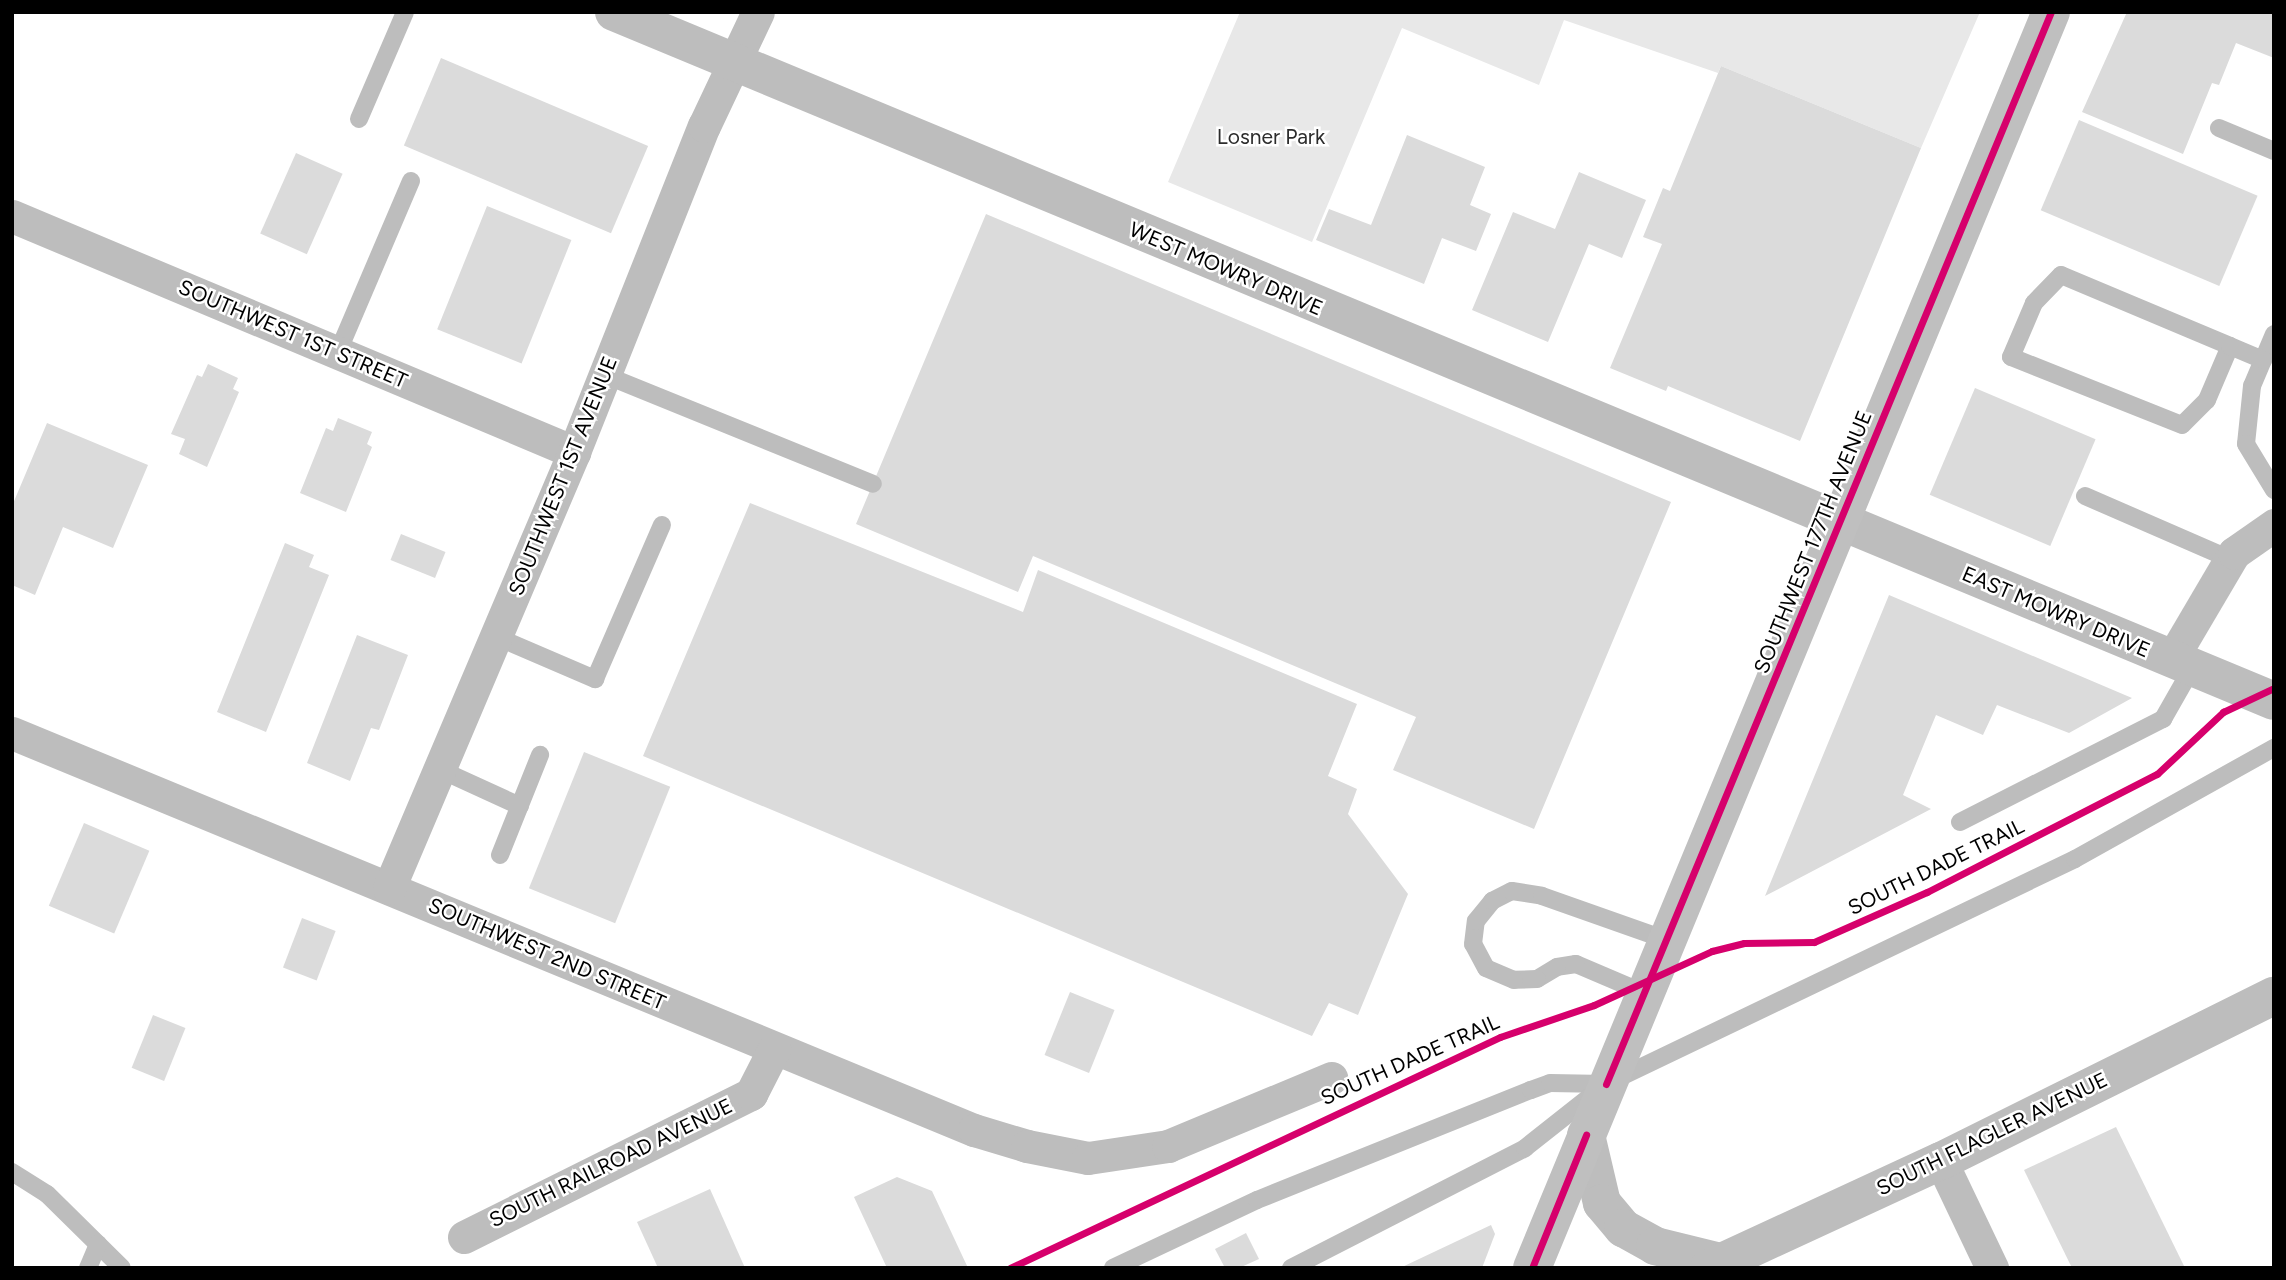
<!DOCTYPE html>
<style>
body{margin:0}
#map{position:relative;width:2286px;height:1280px;overflow:hidden;background:#fff;font-family:Figtree,sans-serif}
div>[style]{position:absolute}
.green>*{inset:0;background:#e8e8e8}
.building>*{inset:0;background:#dbdbdb;transform-origin:0 0}
.service>*{height:18px;margin:-9px;padding:0 9px;transform-origin:9px;border-radius:9px;background:#bdbdbd}
.minor>*{height:33px;margin:-16.5px;padding:0 16.5px;transform-origin:16.5px;border-radius:16.5px;background:#bdbdbd}
.tertiary>*{height:38px;margin:-19px;padding:0 19px;transform-origin:19px;border-radius:19px;background:#bdbdbd}
.secondary>*{height:38px;margin:-19px;padding:0 19px;transform-origin:19px;border-radius:19px;background:#bfbfbf}
.cycleway>*{height:7px;margin:-3.5px;padding:0 3.5px;transform-origin:3.5px;border-radius:3.5px;background:#d6006c}
span{translate:-50% -50%;white-space:nowrap;text-align:center;line-height:1.15;-webkit-text-stroke:5px #fff;paint-order:stroke}
.park-label{font-size:21px;color:#2c2c2c}
.street-label{font-size:21px;color:#000}
.frame{position:absolute;inset:0;border:14px solid #000;pointer-events:none}
</style>
<div id="map">
<div class="green">
<div style="clip-path:polygon(1240px 12px,1980px 12px,1921px 148px,1721px 66px,1718px 73px,1564px 20px,1539px 85px,1402px 28px,1312px 242px,1168px 182px)"></div>
</div>
<div class="building">
<div style="clip-path:polygon(2127px 12px,2274px 12px,2274px 58px,2236px 43px,2219px 85px,2212px 83px,2183px 154px,2082px 112px)"></div>
<div style="left:441px;top:58px;width:225px;height:95px;rotate:23deg"></div>
<div style="clip-path:polygon(1721px 66px,1921px 148px,1800px 441px,1668px 386px,1666px 391px,1610px 368px,1662px 244px,1643px 237px,1663px 188px,1670px 191px)"></div>
<div style="left:2079px;top:120px;width:194px;height:98px;rotate:23deg"></div>
<div style="clip-path:polygon(1407px 135px,1485px 167px,1470px 205px,1491px 214px,1476px 251px,1442px 238px,1424px 284px,1316px 240px,1329px 209px,1371px 225px)"></div>
<div style="left:296px;top:153px;width:51px;height:88px;rotate:24deg"></div>
<div style="clip-path:polygon(1579px 172px,1646px 200px,1622px 258px,1589px 244px,1548px 342px,1472px 310px,1513px 212px,1555px 229px)"></div>
<div style="left:487px;top:206px;width:91px;height:133px;rotate:22deg"></div>
<div style="clip-path:polygon(986px 214px,1671px 502px,1534px 829px,1393px 770px,1416px 717px,1033px 556px,1018px 592px,856px 524px)"></div>
<div style="clip-path:polygon(208px 364px,238px 378px,233px 389px,239px 392px,207px 467px,179px 454px,185px 439px,171px 434px,197px 375px,202px 377px)"></div>
<div style="left:1975px;top:388px;width:131px;height:116px;rotate:23deg"></div>
<div style="clip-path:polygon(338px 418px,372px 432px,367px 444px,372px 447px,346px 512px,300px 493px,326px 428px,333px 431px)"></div>
<div style="clip-path:polygon(47px 423px,148px 465px,113px 548px,63px 527px,35px 595px,12px 585px,12px 506px)"></div>
<div style="clip-path:polygon(750px 503px,1023px 612px,1038px 570px,1357px 704px,1328px 776px,1357px 789px,1348px 814px,1408px 894px,1358px 1015px,1329px 1003px,1312px 1036px,643px 756px)"></div>
<div style="left:401px;top:534px;width:48px;height:28px;rotate:22deg"></div>
<div style="clip-path:polygon(285px 543px,314px 555px,309px 567px,329px 575px,266px 732px,217px 712px)"></div>
<div style="clip-path:polygon(1889px 595px,2132px 698px,2069px 733px,1997px 705px,1983px 735px,1936px 715px,1903px 795px,1931px 809px,1765px 896px)"></div>
<div style="clip-path:polygon(357px 635px,408px 655px,379px 730px,371px 728px,350px 781px,307px 763px)"></div>
<div style="left:584px;top:752px;width:93px;height:147px;rotate:22deg"></div>
<div style="left:84px;top:823px;width:71px;height:90px;rotate:23deg"></div>
<div style="left:302px;top:918px;width:36px;height:53px;rotate:21deg"></div>
<div style="left:1070px;top:992px;width:48px;height:68px;rotate:22deg"></div>
<div style="left:153px;top:1015px;width:35px;height:57px;rotate:22deg"></div>
<div style="clip-path:polygon(2116px 1127px,2185px 1268px,2072px 1268px,2024px 1170px)"></div>
<div style="clip-path:polygon(897px 1177px,932px 1191px,968px 1268px,887px 1268px,854px 1197px)"></div>
<div style="clip-path:polygon(710px 1189px,745px 1268px,658px 1268px,637px 1222px)"></div>
<div style="clip-path:polygon(1491px 1225px,1495px 1234px,1482px 1268px,1400px 1268px)"></div>
<div style="clip-path:polygon(1246px 1233px,1259px 1259px,1239px 1268px,1225px 1268px,1215px 1249px)"></div>
</div>
<div class="service">
<div style="left:359px;top:119px;width:116px;rotate:-66.7deg"></div>
<div style="left:2219px;top:128px;width:60px;rotate:22.7deg"></div>
<div style="left:2274px;top:334px;width:56px;rotate:112.9deg"></div>
<div style="left:2252px;top:386px;width:58px;rotate:95.9deg"></div>
<div style="left:2246px;top:444px;width:54px;rotate:58.7deg"></div>
<div style="left:2230px;top:346px;width:59px;rotate:113.1deg"></div>
<div style="left:2207px;top:400px;width:35px;rotate:135deg"></div>
<div style="left:2182px;top:425px;width:184px;rotate:-158.3deg"></div>
<div style="left:2011px;top:357px;width:59px;rotate:-66.9deg"></div>
<div style="left:2034px;top:303px;width:39px;rotate:-46deg"></div>
<div style="left:2061px;top:275px;width:183px;rotate:22.8deg"></div>
<div style="left:2230px;top:346px;width:36px;rotate:23deg"></div>
<div style="left:338px;top:352px;width:186px;rotate:-66.9deg"></div>
<div style="left:605px;top:375px;width:289px;rotate:22.1deg"></div>
<div style="left:2085px;top:496px;width:158px;rotate:23.5deg"></div>
<div style="left:497px;top:637px;width:107px;rotate:23.2deg"></div>
<div style="left:595px;top:679px;width:168px;rotate:-66.5deg"></div>
<div style="left:439px;top:769px;width:89px;rotate:24.6deg"></div>
<div style="left:1960px;top:822px;width:228px;rotate:-26.9deg"></div>
<div style="left:2163px;top:719px;width:59px;rotate:-60.4deg"></div>
<div style="left:500px;top:855px;width:108px;rotate:-68.2deg"></div>
<div style="left:1644px;top:993px;width:74px;rotate:-156.9deg"></div>
<div style="left:1576px;top:964px;width:19px;rotate:171deg"></div>
<div style="left:1557px;top:967px;width:23px;rotate:149deg"></div>
<div style="left:1537px;top:979px;width:23px;rotate:178deg"></div>
<div style="left:1514px;top:980px;width:30px;rotate:-157deg"></div>
<div style="left:1486px;top:968px;width:27px;rotate:-118deg"></div>
<div style="left:1473px;top:944px;width:23px;rotate:-83deg"></div>
<div style="left:1476px;top:921px;width:26px;rotate:-51deg"></div>
<div style="left:1492px;top:901px;width:22px;rotate:-27deg"></div>
<div style="left:1512px;top:891px;width:30px;rotate:9deg"></div>
<div style="left:1542px;top:896px;width:133px;rotate:19.4deg"></div>
<div style="left:12px;top:1172px;width:41px;rotate:32.2deg"></div>
<div style="left:47px;top:1194px;width:105px;rotate:44.6deg"></div>
<div style="left:88px;top:1268px;width:26px;rotate:-67deg"></div>
<div style="left:1113px;top:1268px;width:159px;rotate:-25.3deg"></div>
<div style="left:1257px;top:1200px;width:295px;rotate:-21.9deg"></div>
<div style="left:1531px;top:1090px;width:20px;rotate:-20deg"></div>
<div style="left:1550px;top:1083px;width:56px;rotate:1deg"></div>
<div style="left:1291px;top:1268px;width:263px;rotate:-27.1deg"></div>
<div style="left:1525px;top:1148px;width:103px;rotate:-38.3deg"></div>
<div style="left:1606px;top:1084px;width:520px;rotate:-25.63deg"></div>
<div style="left:2075px;top:859px;width:228px;rotate:-29.2deg"></div>
</div>
<div class="minor">
<div style="left:12px;top:216px;width:610px;rotate:22.78deg"></div>
<div style="left:2171px;top:660px;width:124px;rotate:-59.5deg"></div>
<div style="left:2234px;top:553px;width:49px;rotate:-35deg"></div>
<div style="left:12px;top:733px;width:1041px;rotate:22.43deg"></div>
<div style="left:974px;top:1130px;width:55px;rotate:16.8deg"></div>
<div style="left:1027px;top:1146px;width:62px;rotate:11.1deg"></div>
<div style="left:1088px;top:1158px;width:81px;rotate:-8.5deg"></div>
<div style="left:1168px;top:1146px;width:177px;rotate:-22.6deg"></div>
<div style="left:389px;top:888px;width:474px;rotate:-67deg"></div>
<div style="left:574px;top:452px;width:351px;rotate:-68.3deg"></div>
<div style="left:704px;top:126px;width:126px;rotate:-64.7deg"></div>
<div style="left:1941px;top:1161px;width:119px;rotate:64.5deg"></div>
<div style="left:464px;top:1237px;width:321px;rotate:-26.5deg"></div>
<div style="left:751px;top:1094px;width:51px;rotate:-62.9deg"></div>
</div>
<div class="tertiary">
<div style="left:614px;top:12px;width:1797px;rotate:22.54deg"></div>
<div style="left:1586px;top:1135px;width:70px;rotate:76.8deg"></div>
<div style="left:1602px;top:1203px;width:33px;rotate:50deg"></div>
<div style="left:1623px;top:1228px;width:37px;rotate:29deg"></div>
<div style="left:1655px;top:1246px;width:67px;rotate:13.8deg"></div>
<div style="left:1709px;top:1268px;width:255px;rotate:-24.8deg"></div>
<div style="left:1941px;top:1161px;width:372px;rotate:-26.4deg"></div>
</div>
<div class="secondary">
<div style="left:1532px;top:1268px;width:1359px;rotate:-67.55deg"></div>
</div>
<div class="cycleway">
<div style="left:1606px;top:1084px;width:1161px;rotate:-67.46deg"></div>
<div style="left:1010px;top:1268px;width:542px;rotate:-25.24deg"></div>
<div style="left:1500px;top:1037px;width:99px;rotate:-18.8deg"></div>
<div style="left:1594px;top:1005px;width:130px;rotate:-24.6deg"></div>
<div style="left:1712px;top:951px;width:33px;rotate:-14deg"></div>
<div style="left:1744px;top:943px;width:70px;rotate:-0.8deg"></div>
<div style="left:1814px;top:942px;width:124px;rotate:-23.9deg"></div>
<div style="left:1927px;top:892px;width:259px;rotate:-27.2deg"></div>
<div style="left:2157px;top:774px;width:91px;rotate:-43.2deg"></div>
<div style="left:2223px;top:712px;width:56px;rotate:-25.2deg"></div>
<div style="left:1532px;top:1268px;width:144px;rotate:-67.9deg"></div>
</div>
<div class="park-label">
<span style="left:1271px;top:137px">Losner Park</span>
</div>
<div class="street-label">
<span style="left:1226px;top:269px;rotate:23deg">WEST MOWRY DRIVE</span>
<span style="left:293px;top:334px;rotate:23deg">SOUTHWEST 1ST STREET</span>
<span style="left:563px;top:476px;rotate:-68deg">SOUTHWEST 1ST AVENUE</span>
<span style="left:1813px;top:542px;rotate:-68deg">SOUTHWEST 177TH AVENUE</span>
<span style="left:2056px;top:612px;rotate:23deg">EAST MOWRY DRIVE</span>
<span style="left:1936px;top:867px;rotate:-26deg">SOUTH DADE TRAIL</span>
<span style="left:547px;top:954px;rotate:23deg">SOUTHWEST 2ND STREET</span>
<span style="left:1410px;top:1060px;rotate:-24deg">SOUTH DADE TRAIL</span>
<span style="left:1992px;top:1134px;rotate:-26deg">SOUTH FLAGLER AVENUE</span>
<span style="left:611px;top:1163px;rotate:-26deg">SOUTH RAILROAD AVENUE</span>
</div>
<div class="frame"></div>
</div>
